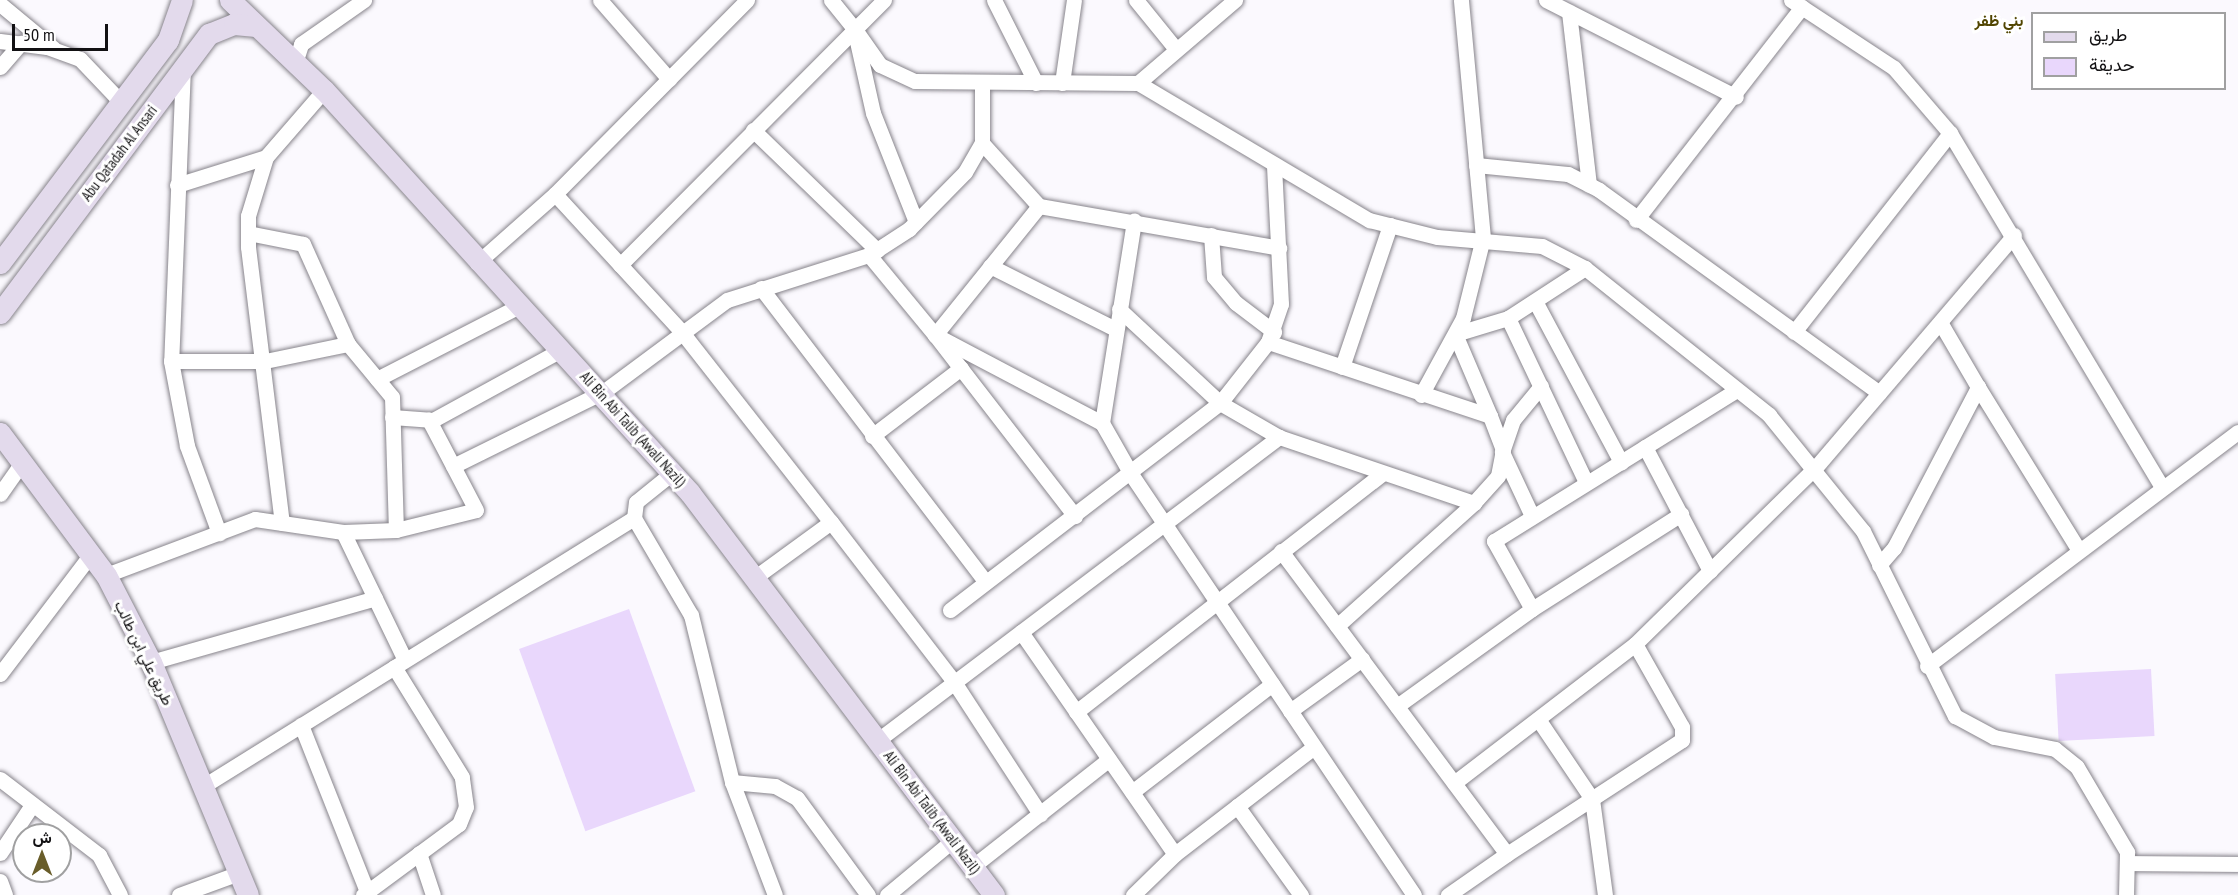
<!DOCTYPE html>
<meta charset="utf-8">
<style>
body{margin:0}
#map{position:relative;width:2238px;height:895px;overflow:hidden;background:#fbf9fe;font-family:"PT Sans Narrow",Vazirmatn,sans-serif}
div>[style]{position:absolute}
.green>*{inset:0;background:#e9d7fc;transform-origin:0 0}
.roads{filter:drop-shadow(0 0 2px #87848b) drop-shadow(0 0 2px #87848b)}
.street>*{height:15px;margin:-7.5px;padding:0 7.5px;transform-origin:7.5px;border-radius:7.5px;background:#fff}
.secondary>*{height:21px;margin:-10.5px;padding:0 10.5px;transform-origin:10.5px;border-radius:10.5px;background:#e3daec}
span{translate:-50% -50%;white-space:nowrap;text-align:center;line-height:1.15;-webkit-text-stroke:6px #fff;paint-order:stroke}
.street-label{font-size:15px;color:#121113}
.neighbourhood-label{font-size:16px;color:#514501;font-weight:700}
.legend{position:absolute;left:2031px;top:12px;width:195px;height:78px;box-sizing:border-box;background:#fff;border:2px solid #a0a0a1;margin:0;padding:8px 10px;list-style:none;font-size:18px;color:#121113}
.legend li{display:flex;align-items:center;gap:12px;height:30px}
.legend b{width:30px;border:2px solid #a0a0a1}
.north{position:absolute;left:12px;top:823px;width:60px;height:60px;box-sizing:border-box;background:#fff;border:2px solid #a0a0a1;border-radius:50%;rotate:0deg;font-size:16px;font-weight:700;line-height:24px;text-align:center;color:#121113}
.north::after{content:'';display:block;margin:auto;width:21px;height:27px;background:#695d2a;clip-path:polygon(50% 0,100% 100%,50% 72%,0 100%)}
.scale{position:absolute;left:12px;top:24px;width:96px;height:27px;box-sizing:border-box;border:3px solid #121113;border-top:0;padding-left:8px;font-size:18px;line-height:21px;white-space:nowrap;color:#121113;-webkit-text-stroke:4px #fff;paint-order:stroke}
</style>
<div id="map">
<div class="green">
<div style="left:629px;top:609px;width:194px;height:117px;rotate:70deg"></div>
<div style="left:2151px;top:669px;width:67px;height:96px;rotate:87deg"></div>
</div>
<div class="roads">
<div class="street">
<div style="left:600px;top:0;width:105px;rotate:48.9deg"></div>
<div style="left:831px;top:0;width:36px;rotate:51deg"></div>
<div style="left:854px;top:28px;width:87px;rotate:77.4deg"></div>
<div style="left:873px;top:113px;width:117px;rotate:68.5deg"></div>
<div style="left:994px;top:0;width:93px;rotate:63.2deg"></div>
<div style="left:1136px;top:0;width:62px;rotate:50.9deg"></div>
<div style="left:1546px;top:0;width:213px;rotate:27deg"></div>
<div style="left:1791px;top:0;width:123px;rotate:33.4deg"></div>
<div style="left:1894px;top:68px;width:86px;rotate:49.3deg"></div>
<div style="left:1950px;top:133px;width:410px;rotate:59.1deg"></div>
<div style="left:0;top:4px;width:69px;rotate:39.7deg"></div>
<div style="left:1569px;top:12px;width:174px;rotate:83.4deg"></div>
<div style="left:854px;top:28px;width:45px;rotate:54.9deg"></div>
<div style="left:880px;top:65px;width:38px;rotate:25deg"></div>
<div style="left:915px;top:81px;width:223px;rotate:0.5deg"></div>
<div style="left:1138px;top:83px;width:128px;rotate:-40.6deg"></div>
<div style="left:0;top:41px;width:47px;rotate:7.3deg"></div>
<div style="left:47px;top:47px;width:35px;rotate:20deg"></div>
<div style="left:80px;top:59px;width:58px;rotate:46.4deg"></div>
<div style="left:295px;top:63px;width:20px;rotate:-72deg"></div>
<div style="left:301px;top:44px;width:77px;rotate:-34.9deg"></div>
<div style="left:0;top:67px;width:32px;rotate:-49deg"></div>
<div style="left:183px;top:67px;width:294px;rotate:92.3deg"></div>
<div style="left:171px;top:361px;width:86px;rotate:79.3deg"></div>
<div style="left:187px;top:446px;width:93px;rotate:69.8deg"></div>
<div style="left:1062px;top:83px;width:84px;rotate:-81.8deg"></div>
<div style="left:1138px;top:83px;width:269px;rotate:30.7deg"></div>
<div style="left:1369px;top:220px;width:70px;rotate:14deg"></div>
<div style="left:1437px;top:237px;width:105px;rotate:4.9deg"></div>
<div style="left:1542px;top:246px;width:48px;rotate:27.1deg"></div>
<div style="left:1585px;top:268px;width:236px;rotate:38.6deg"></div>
<div style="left:1769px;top:415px;width:149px;rotate:51deg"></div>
<div style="left:1863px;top:531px;width:207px;rotate:63.6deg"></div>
<div style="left:1955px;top:716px;width:44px;rotate:28.3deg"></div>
<div style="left:1994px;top:737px;width:62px;rotate:11.1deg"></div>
<div style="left:2055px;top:749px;width:28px;rotate:39deg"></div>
<div style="left:2077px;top:767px;width:99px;rotate:59.5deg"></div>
<div style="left:2127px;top:852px;width:43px;rotate:91.3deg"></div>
<div style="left:753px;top:130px;width:173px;rotate:44.1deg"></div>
<div style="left:982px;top:143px;width:85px;rotate:47.9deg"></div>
<div style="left:1039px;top:206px;width:244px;rotate:9.9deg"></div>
<div style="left:266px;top:157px;width:62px;rotate:107deg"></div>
<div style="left:248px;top:216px;width:31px;rotate:90deg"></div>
<div style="left:248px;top:247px;width:278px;rotate:83deg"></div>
<div style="left:1476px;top:165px;width:92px;rotate:5.6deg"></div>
<div style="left:1568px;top:174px;width:35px;rotate:27deg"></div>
<div style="left:1599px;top:190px;width:346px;rotate:35.9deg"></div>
<div style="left:177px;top:185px;width:93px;rotate:-17.5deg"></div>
<div style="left:266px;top:157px;width:89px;rotate:-49.1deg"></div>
<div style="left:555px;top:194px;width:186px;rotate:47.4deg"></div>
<div style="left:681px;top:331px;width:243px;rotate:51.9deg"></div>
<div style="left:831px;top:522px;width:202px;rotate:52.4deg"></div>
<div style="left:954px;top:682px;width:158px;rotate:56.9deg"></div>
<div style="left:1039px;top:206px;width:166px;rotate:128.9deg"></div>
<div style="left:935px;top:335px;width:229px;rotate:52.3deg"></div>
<div style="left:1636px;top:220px;width:270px;rotate:-52.1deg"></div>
<div style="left:248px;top:233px;width:56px;rotate:11.3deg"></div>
<div style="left:303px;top:244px;width:110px;rotate:65.8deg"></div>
<div style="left:1211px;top:235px;width:42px;rotate:85.9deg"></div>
<div style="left:1214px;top:277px;width:34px;rotate:50deg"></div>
<div style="left:1236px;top:303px;width:48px;rotate:37.3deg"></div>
<div style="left:869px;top:255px;width:104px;rotate:50.5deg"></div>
<div style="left:935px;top:335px;width:189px;rotate:27.8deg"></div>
<div style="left:1102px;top:423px;width:59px;rotate:60.4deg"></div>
<div style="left:1131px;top:474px;width:507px;rotate:56.09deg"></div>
<div style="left:477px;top:263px;width:104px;rotate:-41.5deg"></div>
<div style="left:555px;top:194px;width:273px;rotate:-45.3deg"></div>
<div style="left:620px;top:265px;width:374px;rotate:-45.1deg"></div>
<div style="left:990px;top:266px;width:140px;rotate:26.7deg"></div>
<div style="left:761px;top:288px;width:370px;rotate:52.6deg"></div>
<div style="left:1535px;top:301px;width:183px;rotate:61.9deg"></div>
<div style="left:1119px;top:309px;width:138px;rotate:42.9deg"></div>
<div style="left:1220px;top:403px;width:68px;rotate:30deg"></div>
<div style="left:1279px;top:437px;width:206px;rotate:18.7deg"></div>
<div style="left:1508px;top:318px;width:182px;rotate:64.6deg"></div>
<div style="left:1794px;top:332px;width:253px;rotate:-51.9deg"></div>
<div style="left:1268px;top:342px;width:234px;rotate:18.4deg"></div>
<div style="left:1490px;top:416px;width:36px;rotate:69deg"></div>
<div style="left:1503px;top:450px;width:26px;rotate:101deg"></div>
<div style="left:1498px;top:476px;width:36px;rotate:132deg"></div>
<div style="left:1474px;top:503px;width:184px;rotate:138.1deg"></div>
<div style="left:171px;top:361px;width:94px"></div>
<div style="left:265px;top:361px;width:85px;rotate:-11.6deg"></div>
<div style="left:348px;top:344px;width:69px;rotate:50.3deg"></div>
<div style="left:392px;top:397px;width:133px;rotate:88.3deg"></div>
<div style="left:1342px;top:367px;width:150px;rotate:-71.3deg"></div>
<div style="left:377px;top:379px;width:157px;rotate:-27.2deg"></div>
<div style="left:1978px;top:387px;width:190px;rotate:58.3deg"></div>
<div style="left:1421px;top:395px;width:88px;rotate:-61.4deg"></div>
<div style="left:1463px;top:318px;width:82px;rotate:-76deg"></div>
<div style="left:1483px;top:238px;width:239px;rotate:-95.3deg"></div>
<div style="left:1490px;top:416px;width:89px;rotate:-113.1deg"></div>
<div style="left:1455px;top:334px;width:55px;rotate:-16.8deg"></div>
<div style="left:1508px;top:318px;width:92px;rotate:-33deg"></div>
<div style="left:392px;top:417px;width:41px;rotate:4.2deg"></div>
<div style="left:433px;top:420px;width:146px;rotate:-28.7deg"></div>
<div style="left:1102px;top:423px;width:205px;rotate:-81deg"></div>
<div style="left:872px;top:436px;width:112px;rotate:-37.4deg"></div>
<div style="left:1645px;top:447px;width:140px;rotate:62.3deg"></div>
<div style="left:453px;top:466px;width:167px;rotate:-26.3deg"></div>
<div style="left:603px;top:392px;width:154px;rotate:-36.6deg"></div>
<div style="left:727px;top:300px;width:149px;rotate:-17.6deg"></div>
<div style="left:869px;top:255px;width:48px;rotate:-33deg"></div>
<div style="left:909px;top:229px;width:80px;rotate:-45.5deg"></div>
<div style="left:965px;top:172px;width:34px;rotate:-60deg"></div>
<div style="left:982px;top:143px;width:60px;rotate:-90deg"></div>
<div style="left:0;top:494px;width:38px;rotate:-55deg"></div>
<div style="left:1532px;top:516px;width:71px;rotate:-115.1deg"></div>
<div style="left:1502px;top:452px;width:34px;rotate:-71deg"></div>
<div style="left:1513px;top:420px;width:44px;rotate:-50.5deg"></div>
<div style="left:634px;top:518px;width:113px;rotate:59.6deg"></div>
<div style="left:691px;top:615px;width:172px;rotate:76.2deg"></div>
<div style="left:732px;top:782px;width:121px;rotate:69.2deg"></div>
<div style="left:343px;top:532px;width:53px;rotate:-2.2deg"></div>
<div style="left:396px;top:530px;width:82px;rotate:-14deg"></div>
<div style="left:476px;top:510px;width:102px;rotate:-117.6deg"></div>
<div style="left:1281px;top:551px;width:378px;rotate:53.3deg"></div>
<div style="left:1507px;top:854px;width:72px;rotate:145.2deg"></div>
<div style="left:1879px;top:565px;width:23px;rotate:-49deg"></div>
<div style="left:1894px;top:548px;width:182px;rotate:-62.4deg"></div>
<div style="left:1978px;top:387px;width:75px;rotate:-120.3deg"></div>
<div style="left:106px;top:575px;width:159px;rotate:-20.6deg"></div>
<div style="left:255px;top:519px;width:89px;rotate:8.4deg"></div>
<div style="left:343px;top:532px;width:142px;rotate:64.2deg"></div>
<div style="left:754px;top:578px;width:95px;rotate:-36deg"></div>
<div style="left:1532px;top:609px;width:78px;rotate:-119.2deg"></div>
<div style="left:1494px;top:541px;width:286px;rotate:-31.9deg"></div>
<div style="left:950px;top:610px;width:340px;rotate:-37.5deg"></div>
<div style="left:1220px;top:403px;width:78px;rotate:-51.8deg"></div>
<div style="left:1268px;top:342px;width:40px;rotate:-71.1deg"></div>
<div style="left:1281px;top:304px;width:140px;rotate:-92.9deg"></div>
<div style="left:1021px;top:632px;width:270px;rotate:55.3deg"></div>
<div style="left:151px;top:662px;width:233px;rotate:-15.9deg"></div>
<div style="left:1927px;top:666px;width:389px;rotate:-37deg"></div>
<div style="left:0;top:674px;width:152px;rotate:-52.8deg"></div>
<div style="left:1397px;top:706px;width:166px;rotate:-35.7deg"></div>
<div style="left:1532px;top:609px;width:177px;rotate:-32.5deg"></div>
<div style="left:1290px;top:711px;width:89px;rotate:-35.8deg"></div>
<div style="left:1076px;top:712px;width:389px;rotate:-37.9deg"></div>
<div style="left:1538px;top:719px;width:97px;rotate:56deg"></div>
<div style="left:1592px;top:799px;width:97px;rotate:82.3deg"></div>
<div style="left:301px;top:725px;width:180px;rotate:68.4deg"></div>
<div style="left:878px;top:740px;width:503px;rotate:-37.08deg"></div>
<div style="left:0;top:779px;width:125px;rotate:37.5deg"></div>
<div style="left:99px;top:855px;width:45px;rotate:62.3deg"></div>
<div style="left:732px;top:782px;width:43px;rotate:5.3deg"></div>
<div style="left:775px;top:786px;width:25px;rotate:29deg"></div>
<div style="left:797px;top:798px;width:120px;rotate:53.8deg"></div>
<div style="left:1454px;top:783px;width:228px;rotate:-37.5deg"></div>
<div style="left:1635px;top:644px;width:253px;rotate:-44.4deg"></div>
<div style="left:1816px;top:467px;width:305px;rotate:-49.5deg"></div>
<div style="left:205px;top:785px;width:505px;rotate:-31.9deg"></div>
<div style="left:634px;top:518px;width:16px;rotate:-83deg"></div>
<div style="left:636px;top:502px;width:46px;rotate:-38.9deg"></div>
<div style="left:1132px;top:792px;width:177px;rotate:-37.6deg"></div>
<div style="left:1237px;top:806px;width:110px;rotate:54.3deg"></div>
<div style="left:0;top:853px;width:58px;rotate:-56.3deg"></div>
<div style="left:419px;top:853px;width:44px;rotate:71.6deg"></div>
<div style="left:1507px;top:854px;width:209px;rotate:-33.1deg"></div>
<div style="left:1682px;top:740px;width:13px;rotate:-90deg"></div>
<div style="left:1682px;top:727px;width:95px;rotate:-119.5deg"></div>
<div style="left:2127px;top:863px;width:111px;rotate:0.5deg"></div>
<div style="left:972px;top:867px;width:174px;rotate:-38.2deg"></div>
<div style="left:0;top:881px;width:15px;rotate:70deg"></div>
<div style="left:179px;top:895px;width:64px;rotate:-20.1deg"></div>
<div style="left:363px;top:895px;width:119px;rotate:-36.5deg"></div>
<div style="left:459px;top:824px;width:18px;rotate:-68deg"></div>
<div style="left:466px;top:807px;width:30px;rotate:-98deg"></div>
<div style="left:462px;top:777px;width:129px;rotate:-121.7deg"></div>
<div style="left:887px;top:895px;width:86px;rotate:-39.8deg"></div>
<div style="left:1133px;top:895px;width:59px;rotate:-44.3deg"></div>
<div style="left:1175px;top:854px;width:175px;rotate:-37.6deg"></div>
</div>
<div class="secondary">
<div style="left:230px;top:0;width:130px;rotate:43.8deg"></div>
<div style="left:324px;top:90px;width:544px;rotate:47.75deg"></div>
<div style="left:690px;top:493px;width:504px;rotate:52.9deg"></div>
<div style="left:0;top:263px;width:279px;rotate:-53deg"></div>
<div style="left:168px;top:40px;width:42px;rotate:-70.7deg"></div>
<div style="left:0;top:313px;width:349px;rotate:-53.2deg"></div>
<div style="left:209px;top:34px;width:27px;rotate:-22deg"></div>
<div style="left:234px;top:24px;width:22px;rotate:5deg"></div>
<div style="left:0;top:433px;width:177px;rotate:53.3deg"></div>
<div style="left:106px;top:575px;width:98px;rotate:62.7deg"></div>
<div style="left:151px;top:662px;width:252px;rotate:67.4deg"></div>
</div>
</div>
<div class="street-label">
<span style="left:119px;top:153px;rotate:-53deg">Abu Qatadah Al Ansari</span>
<span style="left:633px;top:429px;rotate:48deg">Ali Bin Abi Talib (Awali Nazil)</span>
<span style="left:144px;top:653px;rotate:64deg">طريق علي ابن طالب</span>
<span style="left:932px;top:812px;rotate:53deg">Ali Bin Abi Talib (Awali Nazil)</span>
</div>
<div class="neighbourhood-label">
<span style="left:1999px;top:20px">بني ظفر</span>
</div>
<ul class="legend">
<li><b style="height:8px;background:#e3daec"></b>طريق</li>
<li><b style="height:16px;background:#e9d7fc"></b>حديقة</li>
</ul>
<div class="north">ش</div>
<div class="scale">50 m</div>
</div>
